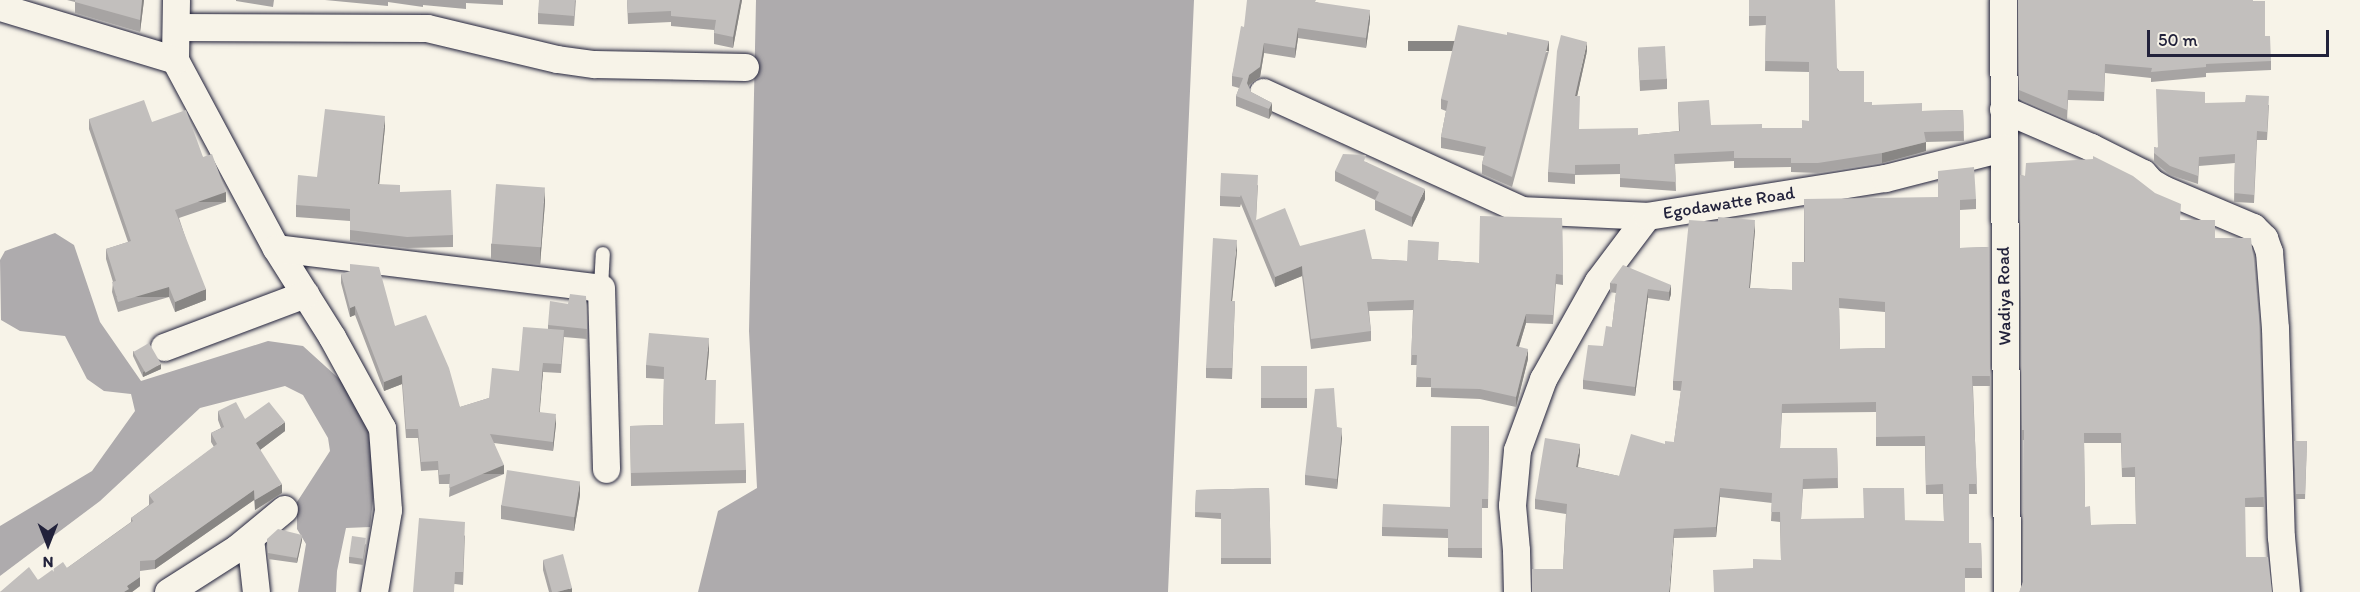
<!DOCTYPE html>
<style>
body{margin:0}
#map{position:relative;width:2360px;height:592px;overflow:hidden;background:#f7f3e8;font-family:Itim,sans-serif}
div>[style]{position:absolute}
.water>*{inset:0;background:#aeabad}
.roads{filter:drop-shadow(0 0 2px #22223b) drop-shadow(0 0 2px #22223b)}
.service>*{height:14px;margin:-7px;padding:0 7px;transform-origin:7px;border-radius:7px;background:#f7f3e8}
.minor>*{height:27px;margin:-13.5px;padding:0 13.5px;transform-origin:13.5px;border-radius:13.5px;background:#f7f3e8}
.wall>*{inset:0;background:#a7a4a3;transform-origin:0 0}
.shaded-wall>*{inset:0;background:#888684;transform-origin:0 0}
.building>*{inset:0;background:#c2bfbd;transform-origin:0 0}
span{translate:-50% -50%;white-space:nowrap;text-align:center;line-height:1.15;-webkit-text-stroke:4.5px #f7f3e8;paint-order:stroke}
.street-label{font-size:18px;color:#22223b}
.north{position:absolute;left:18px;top:514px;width:60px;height:60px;-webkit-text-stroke:4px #f7f3e8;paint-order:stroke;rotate:180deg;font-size:16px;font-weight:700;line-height:24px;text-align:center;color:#22223b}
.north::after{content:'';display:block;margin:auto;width:21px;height:27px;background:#22223b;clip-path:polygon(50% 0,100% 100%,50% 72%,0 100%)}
.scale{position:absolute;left:2147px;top:30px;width:182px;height:27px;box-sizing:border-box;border:3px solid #22223b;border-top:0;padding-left:8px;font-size:18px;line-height:21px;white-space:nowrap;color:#22223b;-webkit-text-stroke:4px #f7f3e8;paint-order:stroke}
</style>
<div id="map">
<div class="water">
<div style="clip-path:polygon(756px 0,1194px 0,1168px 592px,698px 592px,718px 511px,757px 488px,749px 331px)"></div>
<div style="clip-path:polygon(55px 233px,74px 245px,100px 322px,141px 381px,268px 341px,303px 346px,346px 385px,367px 422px,375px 482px,370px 527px,346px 528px,337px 571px,336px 592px,298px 592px,306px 544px,297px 529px,297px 502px,330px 451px,328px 438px,303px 395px,285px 386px,200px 408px,100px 501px,0 576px,0 526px,92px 471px,135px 411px,131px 394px,104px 391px,87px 379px,65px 336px,20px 331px,1px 320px,0 260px,5px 251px)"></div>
</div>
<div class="roads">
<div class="service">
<div style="left:601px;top:288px;width:34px;rotate:-87deg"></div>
</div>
<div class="minor">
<div style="left:176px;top:0;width:60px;rotate:91deg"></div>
<div style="left:175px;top:60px;width:213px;rotate:61.8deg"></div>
<div style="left:276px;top:248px;width:105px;rotate:57.8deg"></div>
<div style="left:332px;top:337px;width:104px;rotate:61.2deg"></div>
<div style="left:382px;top:428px;width:82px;rotate:85.8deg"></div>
<div style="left:388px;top:510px;width:83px;rotate:99.7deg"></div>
<div style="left:2003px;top:0;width:592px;rotate:89.61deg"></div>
<div style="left:0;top:7px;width:183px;rotate:16.8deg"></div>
<div style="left:176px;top:27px;width:251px;rotate:0.2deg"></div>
<div style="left:427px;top:28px;width:134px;rotate:13.4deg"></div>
<div style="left:557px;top:59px;width:37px;rotate:8deg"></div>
<div style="left:594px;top:64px;width:151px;rotate:1.1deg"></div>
<div style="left:1263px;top:92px;width:285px;rotate:24.5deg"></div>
<div style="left:1522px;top:210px;width:125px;rotate:2.7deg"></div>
<div style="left:2003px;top:109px;width:96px;rotate:23.4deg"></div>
<div style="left:2091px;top:147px;width:58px;rotate:26.6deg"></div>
<div style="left:2143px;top:173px;width:12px;rotate:48deg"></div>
<div style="left:2151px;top:182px;width:14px;rotate:30deg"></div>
<div style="left:2163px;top:189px;width:98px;rotate:22.9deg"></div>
<div style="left:2253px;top:227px;width:16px;rotate:45deg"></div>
<div style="left:2264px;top:238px;width:15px;rotate:70deg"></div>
<div style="left:2269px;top:252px;width:76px;rotate:85.5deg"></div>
<div style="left:2275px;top:328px;width:209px;rotate:88.4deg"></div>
<div style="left:2281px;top:537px;width:55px;rotate:84.8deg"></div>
<div style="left:276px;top:248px;width:327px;rotate:7deg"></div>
<div style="left:601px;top:288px;width:181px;rotate:88.4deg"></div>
<div style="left:164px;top:347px;width:151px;rotate:-20.6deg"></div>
<div style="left:250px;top:538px;width:54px;rotate:83.7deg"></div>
<div style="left:168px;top:592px;width:82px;rotate:-32.5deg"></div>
<div style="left:237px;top:548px;width:61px;rotate:-39.7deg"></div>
<div style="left:1517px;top:592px;width:42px;rotate:-91.4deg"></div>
<div style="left:1516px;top:550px;width:45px;rotate:-95.1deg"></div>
<div style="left:1512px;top:505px;width:55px;rotate:-84.8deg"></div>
<div style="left:1517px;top:450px;width:76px;rotate:-69.9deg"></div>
<div style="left:1543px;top:379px;width:112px;rotate:-60.7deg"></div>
<div style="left:1598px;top:281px;width:81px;rotate:-53deg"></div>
<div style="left:1647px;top:216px;width:241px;rotate:-9.1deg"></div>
<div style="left:1885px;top:178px;width:122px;rotate:-14.3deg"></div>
</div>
</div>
<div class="wall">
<div style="clip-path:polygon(67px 0,144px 0,140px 32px,75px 13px,75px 2px)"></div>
<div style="clip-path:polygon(236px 0,274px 0,273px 7px,236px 1px)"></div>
<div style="clip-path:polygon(325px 0,503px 0,503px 5px,466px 3px,466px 9px,423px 5px,423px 7px,388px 2px,388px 6px)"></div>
<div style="clip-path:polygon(576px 0,574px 26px,538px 24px,538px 13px)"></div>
<div style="clip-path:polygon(627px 0,742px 0,733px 48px,714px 44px,714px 30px,671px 26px,671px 22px,628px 24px)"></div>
<div style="clip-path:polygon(1749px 0,1837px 68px,1864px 102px,1872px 105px,1922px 111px,1963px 110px,1964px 141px,1926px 142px,1926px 151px,1882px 163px,1818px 173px,1791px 172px,1791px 167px,1734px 168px,1734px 161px,1675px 164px,1676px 191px,1620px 187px,1620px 174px,1575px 175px,1575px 184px,1548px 182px,1548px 172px,1587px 51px,1577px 96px,1579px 129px,1638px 135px,1679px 131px,1678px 102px,1711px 125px,1762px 128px,1802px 128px,1809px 121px,1809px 72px,1765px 71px,1766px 25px,1749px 26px)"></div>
<div style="clip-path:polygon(2018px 0,2254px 1px,2265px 36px,2271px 61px,2271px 70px,2206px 73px,2206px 77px,2151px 82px,2151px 78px,2105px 73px,2104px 101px,2068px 100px,2067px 120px,2019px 99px)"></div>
<div style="clip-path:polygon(1316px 2px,1370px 20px,1366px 48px,1298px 38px,1295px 58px,1264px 53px,1260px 77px,1249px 85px,1249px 87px,1251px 92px,1272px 103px,1272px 113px,1269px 119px,1236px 106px,1236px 96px,1239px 88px,1232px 86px,1232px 76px,1244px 27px)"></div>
<div style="clip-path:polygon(1638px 49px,1667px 79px,1667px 89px,1640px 91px)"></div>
<div style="clip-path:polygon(1549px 51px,1512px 187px,1482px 174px,1482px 164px,1484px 156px,1441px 148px,1441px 137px,1446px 111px,1441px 109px,1441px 99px)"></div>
<div style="clip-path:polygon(2205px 103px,2269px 105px,2267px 140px,2257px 140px,2254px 203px,2234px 202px,2235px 163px,2199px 166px,2198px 184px,2170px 175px,2154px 162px,2154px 147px,2157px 148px)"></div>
<div style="clip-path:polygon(89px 119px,152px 122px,203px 157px,226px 202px,179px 218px,206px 300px,175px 312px,169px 297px,118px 312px,112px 292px,113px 282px,106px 259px,106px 249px,128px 242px,89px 129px)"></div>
<div style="clip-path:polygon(385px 127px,379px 184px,400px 192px,453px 235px,453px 247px,407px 248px,350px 241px,350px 221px,296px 217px,296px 205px,317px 177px)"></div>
<div style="clip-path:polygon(1366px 162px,1425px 199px,1412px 227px,1375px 210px,1375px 200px,1335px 181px,1335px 171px)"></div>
<div style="clip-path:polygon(evenodd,2020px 175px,2025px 176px,2181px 220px,2215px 238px,2259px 319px,2264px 507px,2245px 507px,2020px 590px,2023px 582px,2024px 440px,2022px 440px,2020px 175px,2084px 443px,2121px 443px,2122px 477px,2135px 477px,2136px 524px,2091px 525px,2085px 507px,2084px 443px)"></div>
<div style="clip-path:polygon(1258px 185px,1256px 220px,1300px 246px,1372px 259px,1407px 261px,1439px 260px,1479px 263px,1562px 218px,1563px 285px,1556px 284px,1553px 324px,1526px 323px,1519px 347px,1528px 359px,1516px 407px,1480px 399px,1431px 397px,1431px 387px,1416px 387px,1417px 365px,1411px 365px,1413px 310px,1369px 311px,1371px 331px,1371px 341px,1311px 349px,1302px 276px,1275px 287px,1241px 204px,1240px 207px,1220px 206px,1220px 196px)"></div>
<div style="clip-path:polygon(evenodd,1804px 199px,1976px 199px,1976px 209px,1960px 210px,1960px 248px,1989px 247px,1990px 386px,1973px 386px,1977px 494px,1969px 494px,1969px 543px,1981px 543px,1982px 578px,1965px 578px,1753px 568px,1781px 560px,1780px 522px,1771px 521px,1772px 503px,1720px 497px,1716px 537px,1674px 538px,1563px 569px,1566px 514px,1535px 509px,1535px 499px,1580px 453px,1578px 467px,1619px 476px,1665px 444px,1674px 442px,1681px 391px,1673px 390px,1673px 381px,1755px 230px,1750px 288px,1792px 290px,1804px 262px,1804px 199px,1839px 308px,1885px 312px,1885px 348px,1840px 349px,1839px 308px,1804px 199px,1876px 412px,1876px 446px,1925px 446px,1926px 494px,1943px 494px,1944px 521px,1801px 519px,1803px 489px,1838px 488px,1837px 448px,1780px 448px,1782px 413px,1876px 412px)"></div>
<div style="clip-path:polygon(545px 202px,540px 265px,491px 259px,491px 244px)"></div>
<div style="clip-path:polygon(1237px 251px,1232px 301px,1235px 301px,1232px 379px,1206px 378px,1206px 368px)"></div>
<div style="clip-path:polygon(341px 274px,395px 326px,460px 407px,489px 398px,519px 371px,548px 329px,548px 325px,568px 304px,586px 296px,587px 339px,564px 337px,561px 373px,543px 372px,539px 412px,556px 424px,553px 451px,494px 443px,504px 474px,449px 497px,450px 484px,439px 484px,438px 470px,421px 471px,418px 438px,406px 438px,402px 384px,384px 391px,355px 315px,350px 317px,341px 283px)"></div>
<div style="clip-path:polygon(1610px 283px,1671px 285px,1671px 294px,1669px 301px,1648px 298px,1635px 396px,1583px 389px,1583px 380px,1603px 346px,1612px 327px,1616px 293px,1610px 292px)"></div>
<div style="clip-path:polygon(133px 351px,161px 369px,143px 377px,133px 356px)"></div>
<div style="clip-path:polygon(709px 351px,706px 380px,715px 424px,746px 470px,746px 483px,631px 486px,630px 426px,663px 425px,664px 379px,646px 378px,646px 365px)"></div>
<div style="left:1261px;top:366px;width:46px;height:42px"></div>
<div style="clip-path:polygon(218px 411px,285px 431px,260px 450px,282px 493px,255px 510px,254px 500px,155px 569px,140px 571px,140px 586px,132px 592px,0 592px,38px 580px,67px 568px,131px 522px,131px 518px,149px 505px,149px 495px,214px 447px,211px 442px,211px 433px,221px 428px,218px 420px)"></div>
<div style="clip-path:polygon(1489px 426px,1488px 508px,1482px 508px,1482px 558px,1448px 557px,1448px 538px,1382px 536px,1382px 527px,1450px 507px)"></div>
<div style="clip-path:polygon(1337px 427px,1342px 438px,1337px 489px,1305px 485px,1305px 475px)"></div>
<div style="clip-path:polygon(2294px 441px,2307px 441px,2305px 499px,2296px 499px)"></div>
<div style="clip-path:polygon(1269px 488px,1271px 564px,1221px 564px,1221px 519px,1195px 517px,1196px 490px)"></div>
<div style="clip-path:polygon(580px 495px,574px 531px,501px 519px,501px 505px)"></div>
<div style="clip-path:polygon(465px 535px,463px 585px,455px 584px,413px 592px)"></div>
<div style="clip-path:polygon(267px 539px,302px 540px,297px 563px,268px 559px)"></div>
<div style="clip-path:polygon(366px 544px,363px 565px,349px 563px,349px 557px)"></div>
<div style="clip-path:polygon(543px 560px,572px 592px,549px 592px,543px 570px)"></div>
</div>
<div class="shaded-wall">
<div style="clip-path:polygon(142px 0,144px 0,140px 32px,140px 20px)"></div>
<div style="clip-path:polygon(740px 0,742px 0,733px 48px,733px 37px)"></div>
<div style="clip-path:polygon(1370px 10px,1370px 20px,1366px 48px,1366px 38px)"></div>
<div style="clip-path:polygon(1298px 28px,1298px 38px,1295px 58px,1295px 48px)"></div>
<div style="left:1549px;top:41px;width:10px;height:141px;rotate:90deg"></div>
<div style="clip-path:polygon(1587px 42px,1587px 51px,1575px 106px,1575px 96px)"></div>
<div style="clip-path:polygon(1264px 43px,1264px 53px,1260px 77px,1249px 85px,1247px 93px,1247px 83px,1249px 75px)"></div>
<div style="clip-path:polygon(1272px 103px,1272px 113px,1269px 119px,1269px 109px)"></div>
<div style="clip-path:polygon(385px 116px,385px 127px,378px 196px,378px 184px)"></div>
<div style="clip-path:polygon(1926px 142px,1926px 151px,1882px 163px,1882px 153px)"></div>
<div style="clip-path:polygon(545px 187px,545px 202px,540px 265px,540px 250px)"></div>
<div style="clip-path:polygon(1425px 189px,1425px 199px,1412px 227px,1412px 217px)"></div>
<div style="left:226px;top:192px;width:10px;height:54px;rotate:90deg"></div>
<div style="clip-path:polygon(1755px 220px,1755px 230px,1749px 298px,1749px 288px)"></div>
<div style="clip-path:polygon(1237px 240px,1237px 251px,1231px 312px,1231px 301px)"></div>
<div style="clip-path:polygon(1302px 266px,1302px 276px,1275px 287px,1275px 277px)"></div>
<div style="clip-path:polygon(1671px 285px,1671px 294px,1669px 301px,1669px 292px)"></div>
<div style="left:169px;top:287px;width:10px;height:53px;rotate:90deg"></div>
<div style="clip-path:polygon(206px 289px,206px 300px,175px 312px,175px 302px)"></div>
<div style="clip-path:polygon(1648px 289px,1648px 298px,1635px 396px,1635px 387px)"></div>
<div style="clip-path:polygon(355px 306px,355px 315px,350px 317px,350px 308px)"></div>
<div style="clip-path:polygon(1526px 314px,1526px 323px,1516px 356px,1516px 346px)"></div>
<div style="clip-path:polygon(709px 338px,709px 351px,705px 393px,705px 380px)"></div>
<div style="clip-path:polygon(1528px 349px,1528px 359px,1516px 407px,1516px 397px)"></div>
<div style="clip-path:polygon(543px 363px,543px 372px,539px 421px,539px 412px)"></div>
<div style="clip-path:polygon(161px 364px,161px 369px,143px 377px,143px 372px)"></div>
<div style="clip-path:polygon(402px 375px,402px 384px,384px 391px,384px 382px)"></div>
<div style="clip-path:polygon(556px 414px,556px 424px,553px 451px,553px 442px)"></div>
<div style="clip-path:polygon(285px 422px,285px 431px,256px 453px,256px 443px)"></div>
<div style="clip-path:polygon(1342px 428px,1342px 438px,1337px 489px,1337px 479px)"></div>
<div style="clip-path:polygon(1580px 444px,1580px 453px,1576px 476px,1576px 467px)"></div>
<div style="left:504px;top:465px;width:9px;height:60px;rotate:90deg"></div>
<div style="clip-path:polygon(580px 481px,580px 495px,574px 531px,574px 516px)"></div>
<div style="clip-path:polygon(282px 484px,282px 493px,255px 510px,255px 500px)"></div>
<div style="clip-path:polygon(1720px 488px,1720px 497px,1716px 537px,1716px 527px)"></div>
<div style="clip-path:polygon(254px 490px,254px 500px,155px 569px,155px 560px)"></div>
<div style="clip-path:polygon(1674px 529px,1674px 538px,1670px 592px,1669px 592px)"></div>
<div style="clip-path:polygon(302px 535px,302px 540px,297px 563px,297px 558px)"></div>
<div style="clip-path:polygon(140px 577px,140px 586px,132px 592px,124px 592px,127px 586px)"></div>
<div style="clip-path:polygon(572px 588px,572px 592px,557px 592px)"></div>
</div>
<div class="building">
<div style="clip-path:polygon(75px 0,142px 0,140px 20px,75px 2px)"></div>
<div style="clip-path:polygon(539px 0,575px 0,574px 16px,538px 13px)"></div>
<div style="clip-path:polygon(627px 0,740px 0,733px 37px,714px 33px,716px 20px,671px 16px,671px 11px,628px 13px)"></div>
<div style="clip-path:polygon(1247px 0,1316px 0,1315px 2px,1370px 10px,1366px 38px,1298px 28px,1295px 48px,1264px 43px,1260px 67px,1249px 75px,1247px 83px,1251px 92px,1272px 103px,1269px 109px,1236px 96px,1243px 78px,1232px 76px,1241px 26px,1244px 27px)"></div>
<div style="clip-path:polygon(1749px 0,1835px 0,1837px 68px,1838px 71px,1864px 71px,1864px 102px,1872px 102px,1872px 105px,1922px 103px,1922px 111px,1963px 110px,1964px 131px,1924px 132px,1926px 142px,1882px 153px,1818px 163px,1791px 163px,1791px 158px,1734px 158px,1734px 151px,1674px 154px,1676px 182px,1620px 178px,1620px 164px,1575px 165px,1575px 174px,1548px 172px,1557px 51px,1561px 35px,1587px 42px,1575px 96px,1580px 96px,1579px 129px,1638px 128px,1638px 135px,1680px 131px,1678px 102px,1709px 100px,1711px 125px,1762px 124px,1762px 128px,1802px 128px,1802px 120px,1809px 121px,1809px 62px,1765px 61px,1766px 16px,1749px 16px)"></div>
<div style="clip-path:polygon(2018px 0,2253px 0,2253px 1px,2265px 1px,2265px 36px,2270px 36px,2271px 61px,2206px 64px,2206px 67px,2151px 72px,2152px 68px,2105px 64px,2104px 92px,2068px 90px,2067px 110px,2019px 90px)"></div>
<div style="clip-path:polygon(1458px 25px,1507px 35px,1507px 32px,1549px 41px,1512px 177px,1482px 164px,1486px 147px,1441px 137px,1448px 101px,1441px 99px)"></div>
<div style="left:1665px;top:46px;width:33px;height:27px;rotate:87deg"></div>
<div style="clip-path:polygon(2156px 89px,2205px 92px,2205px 103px,2245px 102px,2246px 95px,2269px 96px,2267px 132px,2257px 131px,2254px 195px,2234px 193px,2235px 154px,2199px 157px,2198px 176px,2170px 166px,2154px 153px,2154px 147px,2158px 148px)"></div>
<div style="clip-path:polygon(144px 100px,152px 122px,186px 110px,203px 157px,212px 154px,226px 192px,175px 210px,206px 289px,175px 302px,169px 287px,118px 302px,112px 282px,116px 281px,106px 249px,131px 241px,89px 119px)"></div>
<div style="clip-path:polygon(325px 109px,385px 116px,378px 184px,400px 185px,400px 192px,451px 190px,453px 235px,407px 237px,350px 230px,350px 209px,296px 205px,298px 175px,317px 177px)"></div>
<div style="clip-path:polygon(1343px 154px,1366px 155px,1364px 161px,1425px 189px,1412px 217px,1375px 200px,1379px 192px,1335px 171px)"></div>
<div style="clip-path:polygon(evenodd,2093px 156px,2133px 176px,2155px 193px,2181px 204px,2180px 220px,2215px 220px,2215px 238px,2251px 238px,2259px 319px,2264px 497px,2245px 498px,2246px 557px,2268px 557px,2272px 592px,2019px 592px,2020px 590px,2023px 582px,2024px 430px,2022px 430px,2020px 175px,2025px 176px,2026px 163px,2093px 159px,2093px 156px,2084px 433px,2121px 433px,2122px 468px,2135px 467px,2136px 524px,2091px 525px,2090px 506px,2085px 507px,2084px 433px)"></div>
<div style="clip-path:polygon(evenodd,1974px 167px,1976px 199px,1960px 200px,1960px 248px,1989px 247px,1990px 376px,1972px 376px,1977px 484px,1969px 484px,1969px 543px,1981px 543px,1982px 568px,1965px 568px,1965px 592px,1714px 592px,1713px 570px,1753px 568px,1753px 559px,1781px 560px,1780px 512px,1771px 512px,1772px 493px,1720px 488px,1716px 527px,1674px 529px,1669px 592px,1532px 592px,1532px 569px,1563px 569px,1567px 504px,1535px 499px,1545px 438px,1580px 444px,1576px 467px,1619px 476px,1631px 434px,1665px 444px,1665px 441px,1674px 442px,1682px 381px,1673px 381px,1689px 220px,1718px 222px,1718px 217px,1755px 220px,1749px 288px,1792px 290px,1792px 262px,1805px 262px,1804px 199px,1938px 197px,1938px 171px,1974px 167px,1839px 298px,1885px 302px,1885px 348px,1840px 349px,1839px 298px,1974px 167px,1876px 402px,1876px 437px,1925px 436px,1926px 485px,1943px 484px,1944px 521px,1905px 521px,1904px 488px,1863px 488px,1864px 518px,1801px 519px,1803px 479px,1838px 478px,1837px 448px,1780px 448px,1782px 404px,1876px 402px)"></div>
<div style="clip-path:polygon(1221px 173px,1258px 175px,1256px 220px,1285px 208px,1300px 246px,1365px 229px,1372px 259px,1407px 261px,1408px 240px,1439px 242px,1438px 260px,1479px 263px,1480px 216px,1562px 218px,1563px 275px,1556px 274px,1553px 315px,1526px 314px,1516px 346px,1528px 349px,1516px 397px,1480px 389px,1431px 388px,1431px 378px,1416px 377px,1417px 355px,1411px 355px,1414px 300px,1367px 302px,1371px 331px,1311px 339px,1302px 266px,1275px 277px,1241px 195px,1240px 197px,1220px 196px)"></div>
<div style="left:496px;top:184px;width:49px;height:60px;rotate:4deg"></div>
<div style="clip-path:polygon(1213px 238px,1237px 240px,1231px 301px,1235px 301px,1232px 368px,1206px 368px)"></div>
<div style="clip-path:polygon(350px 264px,379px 267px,395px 326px,426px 315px,449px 368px,460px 407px,489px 398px,492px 368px,519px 371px,523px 327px,564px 330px,561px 364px,543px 363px,539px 412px,556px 414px,553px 442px,490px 434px,504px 465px,449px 488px,450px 474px,439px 475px,438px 461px,421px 462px,418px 429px,406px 429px,402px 375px,384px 382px,355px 306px,350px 308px,341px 274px,350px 271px)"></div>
<div style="clip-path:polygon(1623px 265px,1671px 285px,1669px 292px,1648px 289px,1635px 387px,1583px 380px,1588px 345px,1603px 346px,1606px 326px,1612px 327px,1617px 284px,1610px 283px)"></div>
<div style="clip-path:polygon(570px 294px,586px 296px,587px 329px,548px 325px,550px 301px,568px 304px)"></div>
<div style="clip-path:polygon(649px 333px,709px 338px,705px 380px,716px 380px,715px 424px,744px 423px,746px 470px,631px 473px,630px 426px,663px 425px,664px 367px,646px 365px)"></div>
<div style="left:149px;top:343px;width:24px;height:18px;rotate:60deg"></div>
<div style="left:1261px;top:366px;width:46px;height:32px"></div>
<div style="clip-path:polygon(1334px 388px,1337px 427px,1342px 428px,1337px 479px,1305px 475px,1315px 389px)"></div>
<div style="clip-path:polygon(236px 402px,245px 419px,269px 402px,285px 422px,256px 443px,282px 484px,255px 500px,254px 490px,155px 560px,140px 561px,140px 577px,127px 586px,129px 589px,124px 592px,0 592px,29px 567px,38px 580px,63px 562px,67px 568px,133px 521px,131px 518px,154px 502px,149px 495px,217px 444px,211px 433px,224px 427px,218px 411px)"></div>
<div style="clip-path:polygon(1451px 426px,1489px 426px,1488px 499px,1482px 499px,1482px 548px,1448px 548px,1448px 529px,1382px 527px,1383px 504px,1450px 507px)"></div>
<div style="clip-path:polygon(2294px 441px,2307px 441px,2305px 494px,2296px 494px)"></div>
<div style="left:507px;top:470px;width:74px;height:36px;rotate:9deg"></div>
<div style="clip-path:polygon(1269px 488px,1271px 558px,1221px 558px,1221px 513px,1195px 512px,1196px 490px)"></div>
<div style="clip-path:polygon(419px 518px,465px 522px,463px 572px,455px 572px,454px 592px,413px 592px)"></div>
<div style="clip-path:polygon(278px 529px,302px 535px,297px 558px,268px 553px,267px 539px)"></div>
<div style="left:352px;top:536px;width:14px;height:21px;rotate:8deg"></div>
<div style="clip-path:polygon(563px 554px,572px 588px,557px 592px,552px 592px,543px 560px)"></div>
</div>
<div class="street-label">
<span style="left:1729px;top:203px;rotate:-9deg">Egodawatte Road</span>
<span style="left:2004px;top:296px;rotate:-91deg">Wadiya Road</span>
</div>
<div class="north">N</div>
<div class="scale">50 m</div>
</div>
